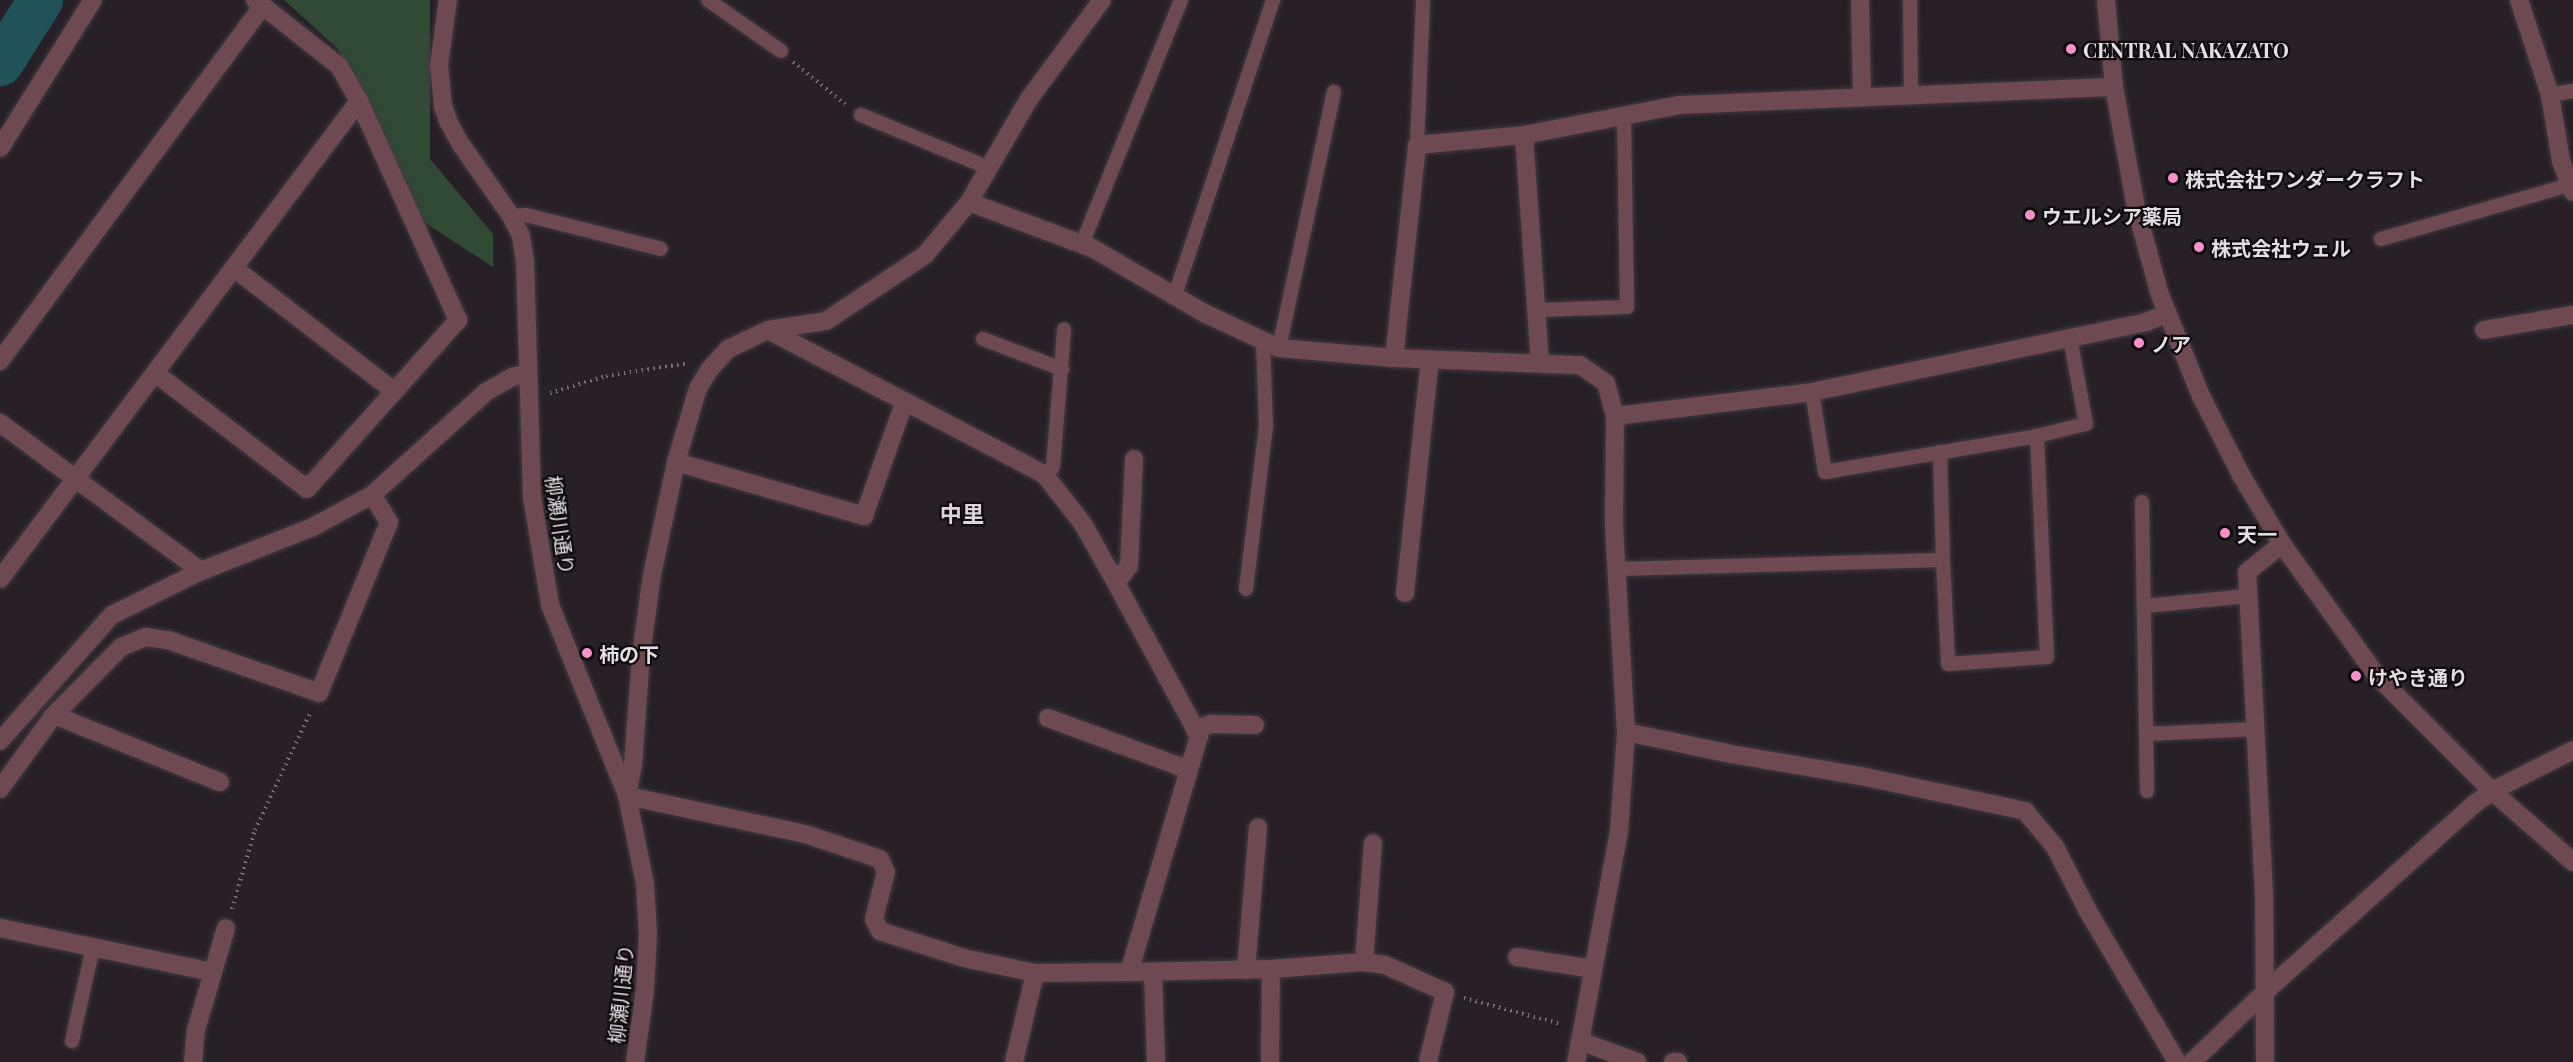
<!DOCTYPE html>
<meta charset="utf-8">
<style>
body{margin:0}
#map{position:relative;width:2573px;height:1062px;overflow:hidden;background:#272027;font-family:"Playfair Display","Noto Sans JP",serif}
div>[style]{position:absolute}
.green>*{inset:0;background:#314a36}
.river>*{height:45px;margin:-22.5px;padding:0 22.5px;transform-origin:22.5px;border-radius:22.5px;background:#205257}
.path>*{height:4px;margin-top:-2px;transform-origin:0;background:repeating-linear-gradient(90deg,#787278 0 1.5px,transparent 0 6px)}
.roads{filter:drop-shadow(0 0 2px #413b41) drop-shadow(0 0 2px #413b41)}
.service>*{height:14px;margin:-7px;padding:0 7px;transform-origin:7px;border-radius:7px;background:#6e4951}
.minor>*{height:18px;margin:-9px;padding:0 9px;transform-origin:9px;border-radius:9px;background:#6e4951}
.tertiary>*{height:18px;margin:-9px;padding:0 9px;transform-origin:9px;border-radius:9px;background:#6e4951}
.dots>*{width:16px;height:16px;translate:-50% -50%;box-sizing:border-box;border:3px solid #0e0b0e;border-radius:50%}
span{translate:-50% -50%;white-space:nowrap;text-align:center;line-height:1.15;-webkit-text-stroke:4.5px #0e0b0e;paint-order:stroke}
.poi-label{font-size:20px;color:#e3dee3;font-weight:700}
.left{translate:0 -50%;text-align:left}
.street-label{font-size:20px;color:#e3dee3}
.quarter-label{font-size:22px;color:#ddd4de;font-weight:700}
</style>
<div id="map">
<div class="green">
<div style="clip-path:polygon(284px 0,430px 0,430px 159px,493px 234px,493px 267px,410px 213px,337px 48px)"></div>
</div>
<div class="river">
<div style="left:0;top:63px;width:75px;rotate:-57.6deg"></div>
</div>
<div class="path">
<div style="left:793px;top:62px;width:67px;rotate:38.9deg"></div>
<div style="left:550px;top:393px;width:59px;rotate:-16.9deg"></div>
<div style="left:606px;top:376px;width:84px;rotate:-8.9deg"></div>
<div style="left:232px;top:909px;width:82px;rotate:-73.8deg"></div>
<div style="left:255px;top:830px;width:129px;rotate:-64.8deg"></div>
<div style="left:1464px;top:998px;width:100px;rotate:15deg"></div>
</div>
<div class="roads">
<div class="service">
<div style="left:708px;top:0;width:89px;rotate:34.9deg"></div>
<div style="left:1910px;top:0;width:94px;rotate:89.4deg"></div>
<div style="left:2550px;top:95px;width:23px;rotate:-10deg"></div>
<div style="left:861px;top:115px;width:139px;rotate:22.5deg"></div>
<div style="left:1417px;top:145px;width:145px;rotate:-87.6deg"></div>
<div style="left:511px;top:216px;width:15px;rotate:-4deg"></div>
<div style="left:526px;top:215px;width:139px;rotate:14.1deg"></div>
<div style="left:2381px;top:239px;width:200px;rotate:-16deg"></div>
<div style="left:1082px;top:244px;width:263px;rotate:-67.9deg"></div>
<div style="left:1175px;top:295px;width:311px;rotate:-71.6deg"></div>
<div style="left:1537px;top:310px;width:90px;rotate:-1.9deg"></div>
<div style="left:1627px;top:307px;width:191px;rotate:-90.9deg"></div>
<div style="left:983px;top:339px;width:85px;rotate:20.8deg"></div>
<div style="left:1279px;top:348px;width:262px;rotate:-77.9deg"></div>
<div style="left:1812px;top:392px;width:81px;rotate:80.8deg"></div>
<div style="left:1825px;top:472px;width:215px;rotate:-9.6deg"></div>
<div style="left:1940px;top:452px;width:108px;rotate:88.4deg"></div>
<div style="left:1044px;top:474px;width:11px;rotate:-38deg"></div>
<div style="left:1053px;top:467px;width:138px;rotate:-85.4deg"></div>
<div style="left:2142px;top:502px;width:289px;rotate:89deg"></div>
<div style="left:1616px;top:569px;width:327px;rotate:-1.6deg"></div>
<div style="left:1943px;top:560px;width:104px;rotate:87.2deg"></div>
<div style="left:1948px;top:664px;width:99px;rotate:-4deg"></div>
<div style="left:2047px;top:657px;width:221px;rotate:-92.6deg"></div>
<div style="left:2037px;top:436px;width:50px;rotate:-13.8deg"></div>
<div style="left:2086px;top:424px;width:87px;rotate:-100.5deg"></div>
<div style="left:1246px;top:589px;width:163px;rotate:-83deg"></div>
<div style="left:1266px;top:427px;width:87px;rotate:-92deg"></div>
<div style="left:2144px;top:606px;width:103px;rotate:-5.5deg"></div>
<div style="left:2146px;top:734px;width:111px;rotate:-2.6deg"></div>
<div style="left:72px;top:1041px;width:96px;rotate:-77.4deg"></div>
</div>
<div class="minor">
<div style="left:1860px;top:0;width:96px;rotate:88.8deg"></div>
<div style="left:2519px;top:0;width:100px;rotate:71.9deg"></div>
<div style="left:2550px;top:95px;width:67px;rotate:80.5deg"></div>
<div style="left:2561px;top:161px;width:33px;rotate:69deg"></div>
<div style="left:1524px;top:135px;width:229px;rotate:86deg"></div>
<div style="left:0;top:148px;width:175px;rotate:-57.9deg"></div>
<div style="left:969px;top:202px;width:131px;rotate:20.5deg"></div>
<div style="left:1092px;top:248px;width:129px;rotate:30.1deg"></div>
<div style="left:1204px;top:313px;width:83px;rotate:25deg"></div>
<div style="left:1279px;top:348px;width:115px;rotate:5deg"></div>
<div style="left:1394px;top:358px;width:186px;rotate:2.2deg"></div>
<div style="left:1580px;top:365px;width:32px;rotate:35deg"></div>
<div style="left:1606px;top:383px;width:34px;rotate:75deg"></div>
<div style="left:1615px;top:416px;width:110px;rotate:90.5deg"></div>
<div style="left:1614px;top:526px;width:206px;rotate:86.7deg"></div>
<div style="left:1626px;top:732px;width:99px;rotate:94deg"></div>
<div style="left:1619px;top:831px;width:235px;rotate:100.5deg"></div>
<div style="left:234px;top:268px;width:202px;rotate:37.6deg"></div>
<div style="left:768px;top:330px;width:311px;rotate:27.6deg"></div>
<div style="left:1044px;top:474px;width:63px;rotate:52deg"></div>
<div style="left:1083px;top:524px;width:68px;rotate:60.8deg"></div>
<div style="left:1116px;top:583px;width:174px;rotate:61.5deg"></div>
<div style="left:1199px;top:736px;width:246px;rotate:106.5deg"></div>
<div style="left:1129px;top:972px;width:94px;rotate:179.4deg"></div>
<div style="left:1035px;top:973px;width:73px;rotate:-168.1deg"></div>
<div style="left:964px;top:958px;width:88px;rotate:-162.2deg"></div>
<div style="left:880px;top:931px;width:13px;rotate:-117deg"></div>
<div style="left:874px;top:919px;width:49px;rotate:-75.7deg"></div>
<div style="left:886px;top:872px;width:14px;rotate:-115deg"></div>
<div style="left:880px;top:859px;width:79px;rotate:-161.6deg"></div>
<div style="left:805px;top:834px;width:182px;rotate:-167.9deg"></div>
<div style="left:627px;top:796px;width:31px;rotate:-79deg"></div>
<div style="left:633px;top:766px;width:111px;rotate:-85.9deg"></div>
<div style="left:641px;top:655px;width:81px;rotate:-82.2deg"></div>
<div style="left:652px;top:575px;width:116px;rotate:-78deg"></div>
<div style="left:676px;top:462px;width:77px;rotate:-73.4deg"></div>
<div style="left:698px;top:388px;width:22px;rotate:-58deg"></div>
<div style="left:710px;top:369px;width:27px;rotate:-48deg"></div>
<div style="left:728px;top:349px;width:44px;rotate:-25.4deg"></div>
<div style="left:768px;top:330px;width:59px;rotate:-8.8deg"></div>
<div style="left:826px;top:321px;width:119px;rotate:-33.7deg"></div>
<div style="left:925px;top:255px;width:69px;rotate:-50.3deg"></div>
<div style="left:969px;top:202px;width:119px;rotate:-59.8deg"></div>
<div style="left:1029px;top:99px;width:123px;rotate:-53.6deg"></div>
<div style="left:2484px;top:330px;width:90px;rotate:-9.6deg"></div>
<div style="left:1394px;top:358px;width:214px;rotate:-83.8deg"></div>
<div style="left:1417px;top:145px;width:107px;rotate:-5.3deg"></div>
<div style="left:1524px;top:135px;width:159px;rotate:-10.9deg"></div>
<div style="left:1680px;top:105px;width:434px;rotate:-2.4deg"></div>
<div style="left:0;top:361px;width:442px;rotate:-53.5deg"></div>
<div style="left:155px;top:373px;width:191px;rotate:37.3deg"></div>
<div style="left:307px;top:489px;width:227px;rotate:-48.2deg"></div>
<div style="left:458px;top:320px;width:240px;rotate:-114.3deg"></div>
<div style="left:1615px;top:416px;width:198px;rotate:-6.9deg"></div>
<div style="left:1812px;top:392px;width:341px;rotate:-11.8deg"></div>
<div style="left:2146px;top:322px;width:22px;rotate:-21deg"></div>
<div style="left:0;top:423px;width:250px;rotate:36.4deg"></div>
<div style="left:676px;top:462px;width:196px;rotate:16deg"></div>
<div style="left:864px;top:516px;width:120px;rotate:-70.5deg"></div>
<div style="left:0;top:579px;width:598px;rotate:-53.09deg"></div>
<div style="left:359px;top:101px;width:40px;rotate:-119.7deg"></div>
<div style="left:339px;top:66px;width:107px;rotate:-141.8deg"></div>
<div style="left:1116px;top:583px;width:21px;rotate:-53deg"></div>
<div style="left:1129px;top:566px;width:107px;rotate:-87.3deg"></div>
<div style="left:1405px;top:593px;width:235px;rotate:-83.9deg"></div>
<div style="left:54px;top:715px;width:179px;rotate:22deg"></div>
<div style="left:1048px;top:718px;width:150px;rotate:20.2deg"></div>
<div style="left:1195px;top:730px;width:17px;rotate:-21deg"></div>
<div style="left:1211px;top:724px;width:44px;rotate:1.3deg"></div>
<div style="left:1626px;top:732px;width:107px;rotate:11.8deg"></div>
<div style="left:1731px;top:754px;width:132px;rotate:9.6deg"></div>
<div style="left:1861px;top:776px;width:168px;rotate:12deg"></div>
<div style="left:2025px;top:811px;width:47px;rotate:50.2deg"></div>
<div style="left:2055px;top:847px;width:74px;rotate:62.7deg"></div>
<div style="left:2089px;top:913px;width:173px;rotate:59.4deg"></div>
<div style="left:0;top:741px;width:169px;rotate:-48.4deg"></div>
<div style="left:112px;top:615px;width:99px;rotate:-26.3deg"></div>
<div style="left:201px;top:571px;width:118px;rotate:-21.4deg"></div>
<div style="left:311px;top:528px;width:69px;rotate:-28.4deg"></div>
<div style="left:372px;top:495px;width:154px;rotate:-42.1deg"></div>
<div style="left:486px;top:392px;width:30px;rotate:-30deg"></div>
<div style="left:512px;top:377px;width:16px;rotate:-14deg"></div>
<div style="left:0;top:789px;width:92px;rotate:-53.9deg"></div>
<div style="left:54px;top:715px;width:95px;rotate:-45.4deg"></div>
<div style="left:121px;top:647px;width:27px;rotate:-22deg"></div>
<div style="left:146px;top:637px;width:22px;rotate:8deg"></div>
<div style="left:168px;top:640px;width:160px;rotate:19.3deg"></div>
<div style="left:319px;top:693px;width:185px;rotate:-67.7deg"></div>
<div style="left:389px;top:522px;width:32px;rotate:-122deg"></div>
<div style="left:0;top:928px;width:217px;rotate:11.7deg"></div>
<div style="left:1517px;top:957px;width:77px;rotate:9deg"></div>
<div style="left:1364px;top:962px;width:119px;rotate:-85.7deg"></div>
<div style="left:1246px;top:970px;width:143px;rotate:-85.2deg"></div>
<div style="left:1129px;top:972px;width:142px;rotate:-1.2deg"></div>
<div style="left:1271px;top:969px;width:93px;rotate:-4.3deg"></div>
<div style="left:1364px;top:962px;width:21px;rotate:8deg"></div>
<div style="left:1385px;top:965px;width:66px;rotate:24.2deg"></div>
<div style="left:1445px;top:992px;width:72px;rotate:103.7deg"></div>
<div style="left:1153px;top:972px;width:90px;rotate:88.1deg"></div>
<div style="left:1580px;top:1041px;width:61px;rotate:20.2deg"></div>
<div style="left:193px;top:1062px;width:32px;rotate:-85deg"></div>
<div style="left:196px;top:1030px;width:106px;rotate:-73.6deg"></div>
<div style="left:1014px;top:1062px;width:91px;rotate:-76.7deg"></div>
<div style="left:1270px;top:1062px;width:93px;rotate:-89.4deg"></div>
<div style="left:1673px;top:1062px;width:5px"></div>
<div style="left:2192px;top:1062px;width:104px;rotate:-43.8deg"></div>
<div style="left:2267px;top:990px;width:277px;rotate:-41.9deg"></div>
<div style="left:2473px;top:805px;width:24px;rotate:-36deg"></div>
<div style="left:2492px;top:791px;width:91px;rotate:-26.8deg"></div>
<div style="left:2265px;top:1062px;width:169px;rotate:-90.3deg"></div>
<div style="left:2264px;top:893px;width:321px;rotate:-93deg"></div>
<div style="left:2247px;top:572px;width:45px;rotate:-38.7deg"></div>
</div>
<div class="tertiary">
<div style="left:448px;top:0;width:66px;rotate:97.9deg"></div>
<div style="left:439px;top:65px;width:41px;rotate:84.4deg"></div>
<div style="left:443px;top:106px;width:18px;rotate:71deg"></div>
<div style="left:449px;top:123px;width:26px;rotate:61deg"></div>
<div style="left:462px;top:146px;width:85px;rotate:55deg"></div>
<div style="left:511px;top:216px;width:22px;rotate:63deg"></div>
<div style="left:521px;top:236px;width:24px;rotate:81deg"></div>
<div style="left:525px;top:260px;width:237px;rotate:88.3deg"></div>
<div style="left:532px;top:497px;width:109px;rotate:80.5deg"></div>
<div style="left:550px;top:605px;width:206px;rotate:68deg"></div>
<div style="left:627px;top:796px;width:90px;rotate:78.4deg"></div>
<div style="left:645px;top:884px;width:50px;rotate:86.6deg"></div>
<div style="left:648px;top:934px;width:56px;rotate:93.1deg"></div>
<div style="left:645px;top:990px;width:73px;rotate:97.9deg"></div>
<div style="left:2106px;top:0;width:87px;rotate:84.7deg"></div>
<div style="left:2114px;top:87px;width:123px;rotate:79.7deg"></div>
<div style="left:2136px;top:208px;width:90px;rotate:74.6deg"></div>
<div style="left:2160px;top:295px;width:109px;rotate:67.9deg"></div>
<div style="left:2201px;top:396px;width:89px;rotate:63.1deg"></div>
<div style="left:2241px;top:475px;width:80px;rotate:59.3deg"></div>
<div style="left:2282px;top:544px;width:161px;rotate:54.3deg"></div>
<div style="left:2376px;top:675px;width:164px;rotate:45deg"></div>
<div style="left:2492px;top:791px;width:108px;rotate:41.2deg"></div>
</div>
</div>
<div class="dots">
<div style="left:2071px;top:49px;background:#f890cc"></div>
<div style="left:2173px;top:178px;background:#f890cc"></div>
<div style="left:2030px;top:215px;background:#f890cc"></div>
<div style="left:2199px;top:247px;background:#f890cc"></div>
<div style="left:2139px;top:343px;background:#f890cc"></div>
<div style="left:2225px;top:533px;background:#f890cc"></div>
<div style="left:587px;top:653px;background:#f890cc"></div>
<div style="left:2356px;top:676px;background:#f890cc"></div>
</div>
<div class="poi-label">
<span class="left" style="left:2083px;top:49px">CENTRAL NAKAZATO</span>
<span class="left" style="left:2185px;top:178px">株式会社ワンダークラフト</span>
<span class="left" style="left:2042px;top:215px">ウエルシア薬局</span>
<span class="left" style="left:2211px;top:247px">株式会社ウェル</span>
<span class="left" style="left:2151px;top:343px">ノア</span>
<span class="left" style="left:2237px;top:533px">天一</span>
<span class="left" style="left:599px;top:653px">柿の下</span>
<span class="left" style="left:2368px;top:676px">けやき通り</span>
</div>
<div class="street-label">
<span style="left:561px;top:525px;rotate:82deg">柳瀬川通り</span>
<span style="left:620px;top:994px;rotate:-84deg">柳瀬川通り</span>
</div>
<div class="quarter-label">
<span style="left:962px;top:514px">中里</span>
</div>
</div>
